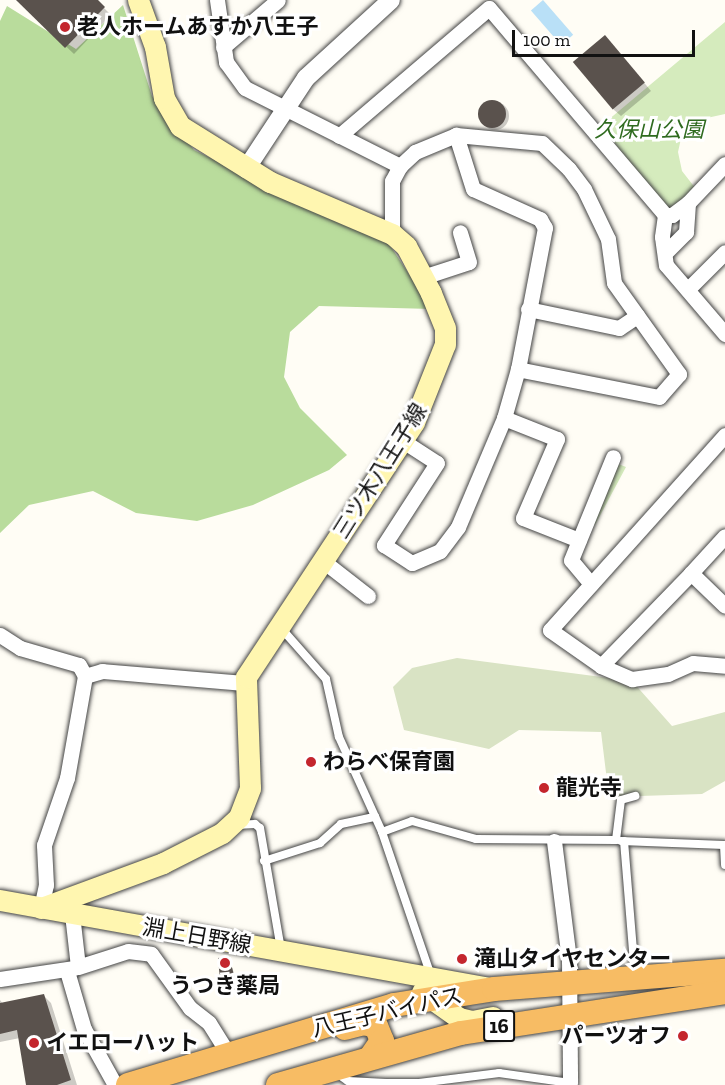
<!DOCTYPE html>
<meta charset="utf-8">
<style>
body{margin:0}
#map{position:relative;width:725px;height:1085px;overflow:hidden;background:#fffdf5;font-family:"Zilla Slab","Noto Sans JP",serif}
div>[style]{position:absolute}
.green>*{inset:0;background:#d5ebbd}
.forest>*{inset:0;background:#b9dc9c}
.cemetery>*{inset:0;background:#d9e3c4}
.water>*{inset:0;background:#b9e0f7;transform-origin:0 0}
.shadow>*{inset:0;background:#0003}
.round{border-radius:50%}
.building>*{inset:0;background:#5a524d;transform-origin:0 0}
.roads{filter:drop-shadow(0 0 2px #444) drop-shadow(0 0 2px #444)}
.service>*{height:8px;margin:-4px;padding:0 4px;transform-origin:4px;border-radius:4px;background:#fff}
.minor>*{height:15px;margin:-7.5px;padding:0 7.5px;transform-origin:7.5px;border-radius:7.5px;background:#fff}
.tertiary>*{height:18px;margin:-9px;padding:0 9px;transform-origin:9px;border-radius:9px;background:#fff}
.secondary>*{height:21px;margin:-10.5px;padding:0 10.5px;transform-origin:10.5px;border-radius:10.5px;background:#fff6b0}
.trunk>*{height:24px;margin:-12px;padding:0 12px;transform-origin:12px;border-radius:12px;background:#f7bc64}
.dots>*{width:16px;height:16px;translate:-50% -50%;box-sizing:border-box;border:3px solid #fff;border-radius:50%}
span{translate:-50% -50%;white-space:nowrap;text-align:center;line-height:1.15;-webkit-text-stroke:6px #fff;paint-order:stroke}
.shield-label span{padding:2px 4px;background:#fff;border:2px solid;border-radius:4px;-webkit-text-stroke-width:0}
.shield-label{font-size:21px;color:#111;font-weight:700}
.poi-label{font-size:22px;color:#111;font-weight:700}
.left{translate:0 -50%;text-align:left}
.right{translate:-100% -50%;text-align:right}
.park-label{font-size:22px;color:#2f6b1f;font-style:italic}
.street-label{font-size:22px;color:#111}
.scale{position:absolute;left:512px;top:30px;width:183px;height:27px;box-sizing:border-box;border:3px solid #111;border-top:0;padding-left:8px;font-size:18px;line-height:21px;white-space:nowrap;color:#111;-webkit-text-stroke:4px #fff;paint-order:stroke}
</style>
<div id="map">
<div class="green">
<div style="clip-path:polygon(725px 22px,725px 114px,693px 121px,682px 134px,678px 152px,682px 171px,696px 189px,671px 209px,666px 208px,601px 126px)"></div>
<div style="clip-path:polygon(611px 461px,626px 467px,595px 525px,586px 523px)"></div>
</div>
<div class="forest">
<div style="clip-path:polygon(123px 5px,152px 96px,194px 150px,389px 244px,432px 309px,319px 306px,290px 332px,284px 377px,300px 408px,347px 455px,329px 470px,253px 505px,197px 521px,136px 513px,93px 491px,29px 505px,0 533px,0 21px,7px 6px,76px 49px)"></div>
</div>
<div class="cemetery">
<div style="clip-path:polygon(457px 658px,632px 681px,672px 726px,725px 712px,725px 781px,702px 794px,609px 797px,601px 732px,519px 730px,489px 749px,404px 730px,393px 687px,412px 668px)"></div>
</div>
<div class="water">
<div style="left:543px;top:0;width:46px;height:16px;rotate:49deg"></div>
</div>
<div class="shadow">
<div style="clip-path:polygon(17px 0,96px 0,111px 15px,74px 54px)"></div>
<div style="clip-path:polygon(612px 44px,651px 91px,621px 116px,613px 109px)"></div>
<div class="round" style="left:481px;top:102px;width:28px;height:28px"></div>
<div style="clip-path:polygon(229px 957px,236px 980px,253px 978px,257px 989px,223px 990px)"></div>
<div style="clip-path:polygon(44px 996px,51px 1003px,77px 1085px,28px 1085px,20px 1038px,0 1042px,0 1000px,3px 1004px)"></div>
</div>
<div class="building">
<div style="clip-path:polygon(16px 0,98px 0,105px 7px,65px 48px)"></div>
<div style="left:605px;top:35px;width:62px;height:42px;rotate:50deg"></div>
<div class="round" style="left:478px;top:100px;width:28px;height:28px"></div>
<div style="clip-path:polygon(229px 956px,235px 979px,254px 977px,255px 987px,221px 991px,218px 958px)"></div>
<div style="clip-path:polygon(44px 994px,71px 1080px,57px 1085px,26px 1085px,17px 1030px,0 1034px,0 1003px)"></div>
</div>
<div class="roads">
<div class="service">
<div style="left:281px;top:628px;width:68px;rotate:48.6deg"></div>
<div style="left:326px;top:679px;width:59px;rotate:77.4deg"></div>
<div style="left:339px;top:737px;width:104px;rotate:65.6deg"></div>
<div style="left:382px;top:832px;width:152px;rotate:71.2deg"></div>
<div style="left:236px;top:825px;width:19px;rotate:-3deg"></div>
<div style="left:255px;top:824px;width:6px;rotate:39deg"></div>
<div style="left:260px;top:828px;width:124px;rotate:80.2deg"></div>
<div style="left:382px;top:832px;width:32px;rotate:-20deg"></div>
<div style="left:412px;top:821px;width:66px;rotate:15.7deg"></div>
<div style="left:476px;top:839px;width:140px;rotate:0.4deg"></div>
<div style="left:616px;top:840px;width:40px;rotate:-82.9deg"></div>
<div style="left:621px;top:800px;width:15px;rotate:-16deg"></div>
<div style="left:621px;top:841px;width:103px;rotate:2.2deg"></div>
<div style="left:724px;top:845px;width:20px;rotate:87deg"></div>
<div style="left:624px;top:841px;width:133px;rotate:85.3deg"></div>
<div style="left:264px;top:861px;width:59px;rotate:-17.8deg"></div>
<div style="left:320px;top:843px;width:28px;rotate:-42deg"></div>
<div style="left:341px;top:824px;width:35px;rotate:-12deg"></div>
<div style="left:338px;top:1074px;width:12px;rotate:35deg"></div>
<div style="left:348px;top:1081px;width:38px;rotate:3deg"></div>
<div style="left:386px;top:1083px;width:33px"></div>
<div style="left:419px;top:1083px;width:81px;rotate:-7.1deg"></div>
<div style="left:499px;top:1073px;width:72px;rotate:8deg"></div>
</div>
<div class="minor">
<div style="left:217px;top:0;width:63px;rotate:81.7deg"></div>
<div style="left:226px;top:62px;width:32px;rotate:54deg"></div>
<div style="left:245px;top:88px;width:174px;rotate:26.7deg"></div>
<div style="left:223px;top:47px;width:72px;rotate:-40.5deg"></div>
<div style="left:339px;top:136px;width:197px;rotate:-40.5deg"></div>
<div style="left:489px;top:8px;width:272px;rotate:49.6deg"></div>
<div style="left:725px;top:164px;width:54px;rotate:133.5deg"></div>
<div style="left:688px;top:203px;width:20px;rotate:143deg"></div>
<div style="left:672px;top:215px;width:7px;rotate:180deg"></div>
<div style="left:665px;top:215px;width:22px;rotate:98deg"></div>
<div style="left:662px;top:237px;width:28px;rotate:82deg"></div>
<div style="left:666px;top:265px;width:91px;rotate:49.5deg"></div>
<div style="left:392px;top:234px;width:53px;rotate:-90deg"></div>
<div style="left:392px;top:181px;width:17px;rotate:-62deg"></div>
<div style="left:400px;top:166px;width:21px;rotate:-43deg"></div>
<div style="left:415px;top:152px;width:44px;rotate:-22.5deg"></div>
<div style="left:456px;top:135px;width:86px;rotate:5.3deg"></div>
<div style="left:542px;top:143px;width:37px;rotate:44deg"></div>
<div style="left:569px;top:169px;width:25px;rotate:53deg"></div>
<div style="left:584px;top:189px;width:55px;rotate:64.4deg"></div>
<div style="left:608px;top:239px;width:44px;rotate:82.2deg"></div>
<div style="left:614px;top:283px;width:112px;rotate:54.5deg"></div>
<div style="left:679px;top:374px;width:30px;rotate:131deg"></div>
<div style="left:659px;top:397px;width:144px;rotate:-168.8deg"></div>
<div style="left:665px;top:253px;width:30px;rotate:-45deg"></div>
<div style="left:686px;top:232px;width:29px;rotate:-86deg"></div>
<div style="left:423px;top:277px;width:48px;rotate:-18.1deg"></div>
<div style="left:469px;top:262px;width:31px;rotate:-107deg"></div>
<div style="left:688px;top:289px;width:52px;rotate:-45deg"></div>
<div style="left:528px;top:309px;width:93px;rotate:11.8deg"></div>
<div style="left:619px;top:328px;width:22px;rotate:-34deg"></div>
<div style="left:504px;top:418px;width:57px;rotate:21.6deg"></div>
<div style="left:557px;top:439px;width:86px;rotate:113.3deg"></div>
<div style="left:523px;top:518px;width:60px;rotate:21.4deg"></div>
<div style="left:725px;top:435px;width:262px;rotate:131.9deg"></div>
<div style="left:550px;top:630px;width:62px;rotate:35.2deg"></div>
<div style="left:601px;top:666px;width:34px;rotate:23deg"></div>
<div style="left:632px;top:679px;width:36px;rotate:-8deg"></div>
<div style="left:668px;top:674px;width:27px;rotate:-24deg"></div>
<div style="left:693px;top:663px;width:32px;rotate:5deg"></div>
<div style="left:403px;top:441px;width:40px;rotate:32.9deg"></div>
<div style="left:437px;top:463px;width:98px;rotate:122.9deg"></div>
<div style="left:384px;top:545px;width:33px;rotate:33deg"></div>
<div style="left:412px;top:563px;width:30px;rotate:-23deg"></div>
<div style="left:440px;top:551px;width:30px;rotate:-53deg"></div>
<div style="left:458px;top:527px;width:118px;rotate:-67.1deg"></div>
<div style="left:504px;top:418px;width:51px;rotate:-74.1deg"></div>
<div style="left:518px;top:369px;width:144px;rotate:-79.2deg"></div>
<div style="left:545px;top:228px;width:10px;rotate:-119deg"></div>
<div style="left:540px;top:219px;width:73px;rotate:-155.9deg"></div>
<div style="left:473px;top:189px;width:57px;rotate:-107.5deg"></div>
<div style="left:323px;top:561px;width:57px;rotate:37.9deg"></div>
<div style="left:691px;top:573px;width:50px;rotate:-47.4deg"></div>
<div style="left:591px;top:584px;width:31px;rotate:-130deg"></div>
<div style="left:571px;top:560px;width:111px;rotate:-67.8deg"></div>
<div style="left:0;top:635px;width:24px;rotate:33deg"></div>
<div style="left:20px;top:648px;width:61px;rotate:16.1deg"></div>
<div style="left:79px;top:665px;width:13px;rotate:61deg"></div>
<div style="left:601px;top:666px;width:129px;rotate:-45.9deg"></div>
<div style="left:691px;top:573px;width:47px;rotate:44.1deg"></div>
<div style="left:554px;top:841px;width:120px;rotate:82.8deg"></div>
<div style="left:569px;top:960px;width:123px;rotate:89.5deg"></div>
<div style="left:41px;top:908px;width:24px;rotate:-78deg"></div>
<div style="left:46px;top:885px;width:40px;rotate:-92.9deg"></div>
<div style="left:44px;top:845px;width:71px;rotate:-71.1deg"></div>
<div style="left:67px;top:778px;width:104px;rotate:-80deg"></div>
<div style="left:85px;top:676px;width:18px;rotate:-16deg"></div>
<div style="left:102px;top:671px;width:144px;rotate:4.8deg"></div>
<div style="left:72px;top:914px;width:53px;rotate:83.5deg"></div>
<div style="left:78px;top:967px;width:52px;rotate:-17.7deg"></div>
<div style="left:128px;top:951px;width:23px;rotate:7deg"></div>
<div style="left:151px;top:954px;width:67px;rotate:54.2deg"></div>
<div style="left:190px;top:1008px;width:24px;rotate:38deg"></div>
<div style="left:209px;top:1023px;width:36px;rotate:58deg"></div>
<div style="left:67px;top:971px;width:60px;rotate:73.7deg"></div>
<div style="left:84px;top:1029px;width:64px;rotate:61deg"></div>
<div style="left:0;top:979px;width:75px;rotate:-8.5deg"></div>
</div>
<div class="tertiary">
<div style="left:246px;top:169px;width:109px;rotate:-56.6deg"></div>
<div style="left:306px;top:78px;width:115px;rotate:-42.5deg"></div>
</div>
<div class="secondary">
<div style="left:0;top:900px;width:495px;rotate:10.2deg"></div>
<div style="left:41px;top:908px;width:130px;rotate:-20.2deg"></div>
<div style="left:163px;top:863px;width:66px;rotate:-27deg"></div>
<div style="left:222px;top:833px;width:23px;rotate:-43deg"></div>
<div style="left:239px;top:817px;width:31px;rotate:-69deg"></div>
<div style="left:250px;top:788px;width:111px;rotate:-92.1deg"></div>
<div style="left:246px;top:677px;width:305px;rotate:-56.6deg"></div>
<div style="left:414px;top:422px;width:84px;rotate:-68.3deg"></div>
<div style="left:445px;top:344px;width:16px;rotate:-90deg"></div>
<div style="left:445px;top:328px;width:38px;rotate:-112deg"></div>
<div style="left:431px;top:293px;width:53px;rotate:-118deg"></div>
<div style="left:406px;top:246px;width:18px;rotate:-139deg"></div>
<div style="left:392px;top:234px;width:133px;rotate:-156.9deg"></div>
<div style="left:270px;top:182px;width:106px;rotate:-148.1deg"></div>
<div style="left:180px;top:126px;width:32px;rotate:-120deg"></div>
<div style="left:164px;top:98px;width:52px;rotate:-100deg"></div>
<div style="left:155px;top:47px;width:50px;rotate:-109.9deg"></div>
<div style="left:422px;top:992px;width:45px;rotate:35.1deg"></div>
<div style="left:459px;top:1018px;width:13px;rotate:13deg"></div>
<div style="left:472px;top:1021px;width:21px;rotate:-11deg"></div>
</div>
<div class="trunk">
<div style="left:345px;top:1028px;width:20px;rotate:-15deg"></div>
<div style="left:364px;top:1023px;width:12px;rotate:14deg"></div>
<div style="left:376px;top:1026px;width:16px;rotate:68deg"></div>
<div style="left:382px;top:1041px;width:19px;rotate:125deg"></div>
<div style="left:128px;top:1085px;width:278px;rotate:-16.7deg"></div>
<div style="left:394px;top:1005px;width:101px;rotate:-9.1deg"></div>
<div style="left:494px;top:989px;width:232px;rotate:-4.5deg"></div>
<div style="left:278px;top:1085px;width:190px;rotate:-15.9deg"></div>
<div style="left:461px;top:1033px;width:267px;rotate:-8.8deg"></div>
</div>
</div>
<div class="dots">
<div style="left:65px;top:27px;background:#c4262e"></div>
<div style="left:311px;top:762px;background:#c4262e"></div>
<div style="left:544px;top:788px;background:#c4262e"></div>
<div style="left:462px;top:959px;background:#c4262e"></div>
<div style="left:225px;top:963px;background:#c4262e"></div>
<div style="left:683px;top:1036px;background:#c4262e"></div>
<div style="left:34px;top:1043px;background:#c4262e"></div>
</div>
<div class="shield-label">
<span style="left:499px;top:1026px">16</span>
</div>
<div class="poi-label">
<span class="left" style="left:77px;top:27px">老人ホームあすか八王子</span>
<span class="left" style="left:323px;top:762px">わらべ保育園</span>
<span class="left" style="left:556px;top:788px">龍光寺</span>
<span class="left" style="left:474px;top:959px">滝山タイヤセンター</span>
<span style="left:225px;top:986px">うつき薬局</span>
<span class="right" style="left:671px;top:1036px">パーツオフ</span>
<span class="left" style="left:46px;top:1043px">イエローハット</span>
</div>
<div class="park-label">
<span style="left:649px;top:130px">久保山公園</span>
</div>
<div class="street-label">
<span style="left:380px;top:471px;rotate:-58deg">三ツ木八王子線</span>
<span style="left:197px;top:936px;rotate:10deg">淵上日野線</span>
<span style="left:387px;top:1012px;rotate:-13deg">八王子バイパス</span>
</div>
<div class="scale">100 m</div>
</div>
